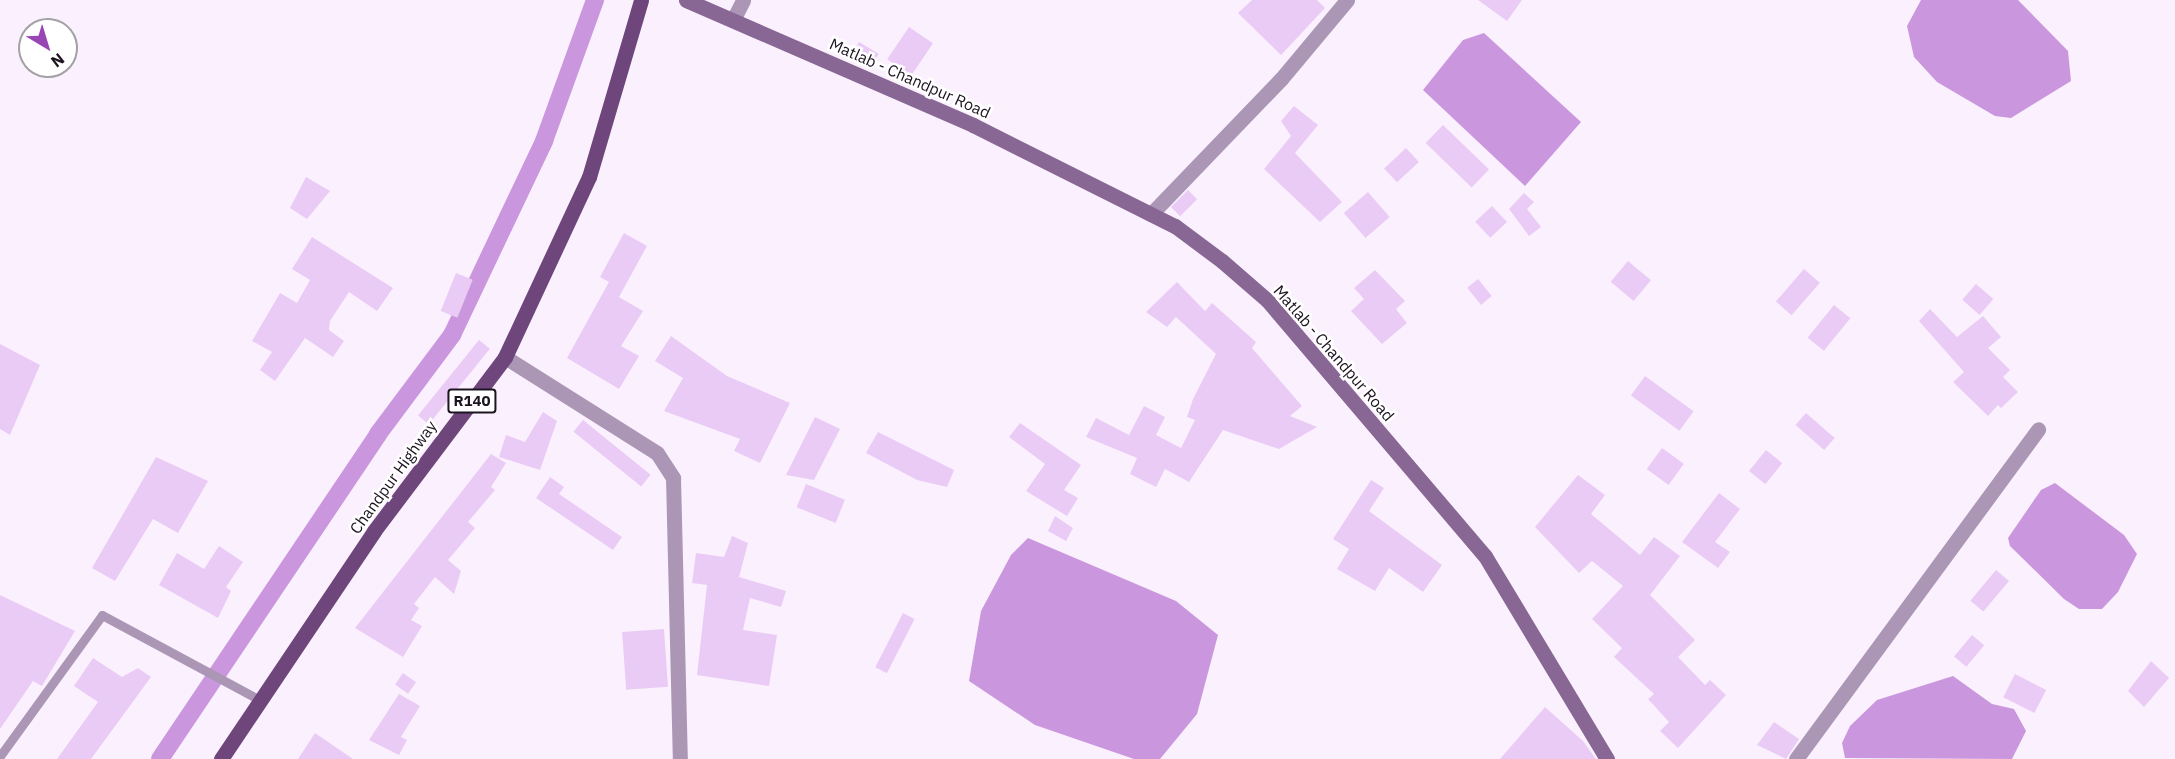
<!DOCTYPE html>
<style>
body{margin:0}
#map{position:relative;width:2175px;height:759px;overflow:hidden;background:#fbf1fe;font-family:"IBM Plex Sans",sans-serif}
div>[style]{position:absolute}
.water>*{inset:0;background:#ca96dd}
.canal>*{height:18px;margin:-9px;padding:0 9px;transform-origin:9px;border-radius:9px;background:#ca96dd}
.building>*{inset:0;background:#eacbf6;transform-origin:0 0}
.lane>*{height:9px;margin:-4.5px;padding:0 4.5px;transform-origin:4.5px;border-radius:4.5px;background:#ac96b5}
.street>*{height:15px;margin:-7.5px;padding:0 7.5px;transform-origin:7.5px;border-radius:7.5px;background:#ac96b5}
.secondary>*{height:15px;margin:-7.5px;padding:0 7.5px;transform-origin:7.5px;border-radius:7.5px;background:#886794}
.primary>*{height:15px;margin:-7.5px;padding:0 7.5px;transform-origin:7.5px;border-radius:7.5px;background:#6e467c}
span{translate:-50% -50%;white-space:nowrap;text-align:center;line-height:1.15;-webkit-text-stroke:5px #fff;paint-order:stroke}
.shield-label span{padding:2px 4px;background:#fff;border:2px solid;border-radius:4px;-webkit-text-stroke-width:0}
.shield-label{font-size:15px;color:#1c141f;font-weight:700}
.street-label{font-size:16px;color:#1c141f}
.north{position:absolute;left:18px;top:18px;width:60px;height:60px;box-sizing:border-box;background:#fff;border:2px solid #a4a1a5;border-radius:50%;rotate:142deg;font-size:16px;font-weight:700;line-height:24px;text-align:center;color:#1c141f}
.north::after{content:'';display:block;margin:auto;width:21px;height:27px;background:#9946b5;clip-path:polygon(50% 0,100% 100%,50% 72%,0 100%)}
</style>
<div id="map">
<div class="water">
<div style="clip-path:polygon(1921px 0,2018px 0,2068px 51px,2071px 81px,2011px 118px,1995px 116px,1937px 82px,1914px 57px,1907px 26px)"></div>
<div style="clip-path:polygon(1484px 33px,1581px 122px,1525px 186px,1423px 90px,1463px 40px)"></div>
<div style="clip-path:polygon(2055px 483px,2124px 535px,2137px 554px,2118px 592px,2102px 609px,2079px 609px,2064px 599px,2010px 546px,2008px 538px,2041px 490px)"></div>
<div style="clip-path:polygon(1028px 538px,1176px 601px,1218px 635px,1197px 714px,1160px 759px,1134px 759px,1035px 725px,969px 681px,981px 611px,1011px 555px)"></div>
<div style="clip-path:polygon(1953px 676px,1992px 704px,2014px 709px,2026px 731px,2012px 759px,1845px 758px,1842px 743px,1850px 726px,1877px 700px)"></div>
</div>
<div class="canal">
<div style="left:160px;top:759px;width:391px;rotate:-56.1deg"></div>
<div style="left:378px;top:434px;width:124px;rotate:-53.2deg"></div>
<div style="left:452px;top:335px;width:215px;rotate:-64.6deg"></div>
<div style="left:544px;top:141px;width:150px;rotate:-70.1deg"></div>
</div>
<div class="building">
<div style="clip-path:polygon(1252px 0,1317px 0,1325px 8px,1281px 55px,1238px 13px)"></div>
<div style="clip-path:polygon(1478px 0,1522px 0,1507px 21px)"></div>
<div style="left:909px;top:27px;width:29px;height:39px;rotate:34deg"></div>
<div style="left:859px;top:42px;width:23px;height:15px;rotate:31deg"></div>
<div style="clip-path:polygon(1294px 106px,1318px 125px,1295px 153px,1342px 202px,1320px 222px,1264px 169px,1291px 136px,1281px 121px)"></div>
<div style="left:1443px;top:125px;width:64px;height:25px;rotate:44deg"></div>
<div style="left:1406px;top:148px;width:19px;height:30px;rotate:47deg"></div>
<div style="clip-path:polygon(306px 177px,330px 191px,307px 219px,290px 208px)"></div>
<div style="left:1188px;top:190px;width:13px;height:24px;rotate:45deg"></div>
<div style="left:1368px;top:192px;width:33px;height:32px;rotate:49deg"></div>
<div style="clip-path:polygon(1524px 193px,1534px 202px,1527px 209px,1541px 227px,1529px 236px,1509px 209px)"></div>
<div style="left:1492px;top:206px;width:22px;height:23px;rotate:47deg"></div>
<div style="clip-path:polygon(624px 233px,647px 246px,619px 297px,643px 311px,621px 346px,639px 356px,619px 389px,567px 358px,609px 282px,600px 277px)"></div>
<div style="clip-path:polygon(312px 237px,393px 288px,377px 311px,349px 292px,330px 321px,329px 330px,344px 341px,333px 357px,305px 338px,275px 381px,260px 370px,272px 352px,252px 341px,280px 293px,297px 303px,310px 280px,292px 269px)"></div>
<div style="left:1628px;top:261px;width:30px;height:27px;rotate:40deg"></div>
<div style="left:1804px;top:269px;width:21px;height:43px;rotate:41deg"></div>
<div style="clip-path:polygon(1375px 270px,1405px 301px,1396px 309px,1407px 323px,1382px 344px,1351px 311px,1364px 299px,1354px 288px)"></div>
<div style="left:456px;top:273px;width:18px;height:41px;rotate:22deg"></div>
<div style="left:1478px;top:279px;width:22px;height:14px;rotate:51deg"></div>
<div style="clip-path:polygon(1177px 282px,1205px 311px,1212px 303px,1256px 342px,1252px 348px,1302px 406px,1290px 416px,1317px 427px,1279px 449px,1223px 430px,1189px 482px,1165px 469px,1156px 487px,1130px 474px,1137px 458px,1086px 437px,1096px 418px,1129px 435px,1144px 406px,1165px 417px,1156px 435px,1181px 448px,1195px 420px,1187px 417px,1193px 399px,1216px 354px,1176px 317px,1167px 327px,1146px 312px)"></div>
<div style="left:1976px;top:284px;width:23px;height:21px;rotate:41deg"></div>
<div style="left:1834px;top:305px;width:21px;height:42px;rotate:39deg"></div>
<div style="clip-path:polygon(1930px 309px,1957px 337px,1983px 316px,2001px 337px,1988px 348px,2010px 370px,2003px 377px,2018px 392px,2001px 408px,1998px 405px,1988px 416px,1953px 382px,1964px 372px,1919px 321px)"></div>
<div style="clip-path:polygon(671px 336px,727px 376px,790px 403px,760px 463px,734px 451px,740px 439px,664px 411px,683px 378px,655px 361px)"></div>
<div style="left:479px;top:340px;width:14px;height:97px;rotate:39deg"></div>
<div style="clip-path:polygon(0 344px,40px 365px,10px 435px,0 429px)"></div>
<div style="left:1645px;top:376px;width:60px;height:24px;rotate:36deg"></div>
<div style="clip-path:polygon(543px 412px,557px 421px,540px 470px,499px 457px,506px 435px,525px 442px)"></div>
<div style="left:1806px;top:413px;width:38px;height:16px;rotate:41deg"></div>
<div style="clip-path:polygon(815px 417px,840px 429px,814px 480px,786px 475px)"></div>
<div style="left:583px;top:420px;width:87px;height:15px;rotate:39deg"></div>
<div style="clip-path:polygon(1020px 423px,1081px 465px,1064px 490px,1078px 498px,1067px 516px,1026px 491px,1045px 464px,1009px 437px)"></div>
<div style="clip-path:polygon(878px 432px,954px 470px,947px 487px,917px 480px,866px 453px)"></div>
<div style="left:1662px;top:448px;width:27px;height:26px;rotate:36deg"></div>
<div style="left:1766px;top:450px;width:21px;height:27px;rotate:39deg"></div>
<div style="clip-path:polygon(491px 454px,506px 463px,491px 487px,495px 490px,468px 522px,475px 528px,448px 560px,461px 571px,454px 594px,435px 577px,414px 604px,419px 608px,411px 620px,422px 626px,403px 657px,355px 628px)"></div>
<div style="clip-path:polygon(156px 457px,208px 481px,178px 533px,153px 519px,115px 581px,92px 568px)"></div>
<div style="clip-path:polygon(1578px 475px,1605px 495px,1591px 514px,1640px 555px,1654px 537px,1680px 556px,1650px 595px,1695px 640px,1678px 657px,1705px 685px,1710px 680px,1726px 695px,1678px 748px,1660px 731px,1669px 722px,1648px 699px,1654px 694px,1614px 657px,1622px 648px,1592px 619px,1623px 586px,1592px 561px,1579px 573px,1535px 527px)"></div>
<div style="clip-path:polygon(550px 477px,564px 487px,559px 494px,622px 537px,613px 550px,536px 498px)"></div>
<div style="clip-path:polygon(1371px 480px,1384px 488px,1369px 511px,1442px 565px,1423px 592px,1389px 568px,1375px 591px,1337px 569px,1349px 549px,1333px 539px)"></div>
<div style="left:806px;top:484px;width:42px;height:25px;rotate:22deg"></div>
<div style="clip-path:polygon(1719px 493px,1740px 509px,1715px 542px,1730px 552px,1718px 568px,1682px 542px)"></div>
<div style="clip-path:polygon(1055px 516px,1073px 528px,1066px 541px,1048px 531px)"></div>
<div style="clip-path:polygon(732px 536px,748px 543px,739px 577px,786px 591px,781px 607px,750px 598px,743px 630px,777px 635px,769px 686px,697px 675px,707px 585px,692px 583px,696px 553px,724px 557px)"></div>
<div style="clip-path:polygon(219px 546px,243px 562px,226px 587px,231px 591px,218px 618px,159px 585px,177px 553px,204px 569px)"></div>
<div style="left:1996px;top:570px;width:17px;height:40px;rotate:40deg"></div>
<div style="clip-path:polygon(0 595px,75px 631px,42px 686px,33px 681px,0 729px)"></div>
<div style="left:903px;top:613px;width:13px;height:61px;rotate:27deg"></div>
<div style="left:664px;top:629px;width:58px;height:42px;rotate:86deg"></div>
<div style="left:1972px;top:635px;width:16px;height:28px;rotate:40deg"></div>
<div style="clip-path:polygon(93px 658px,122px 677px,138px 668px,151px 677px,91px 759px,57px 759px,98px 702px,74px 686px)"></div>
<div style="clip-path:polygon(2151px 661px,2169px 678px,2144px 707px,2128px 691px)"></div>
<div style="left:403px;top:673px;width:16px;height:14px;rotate:35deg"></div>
<div style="left:2015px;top:674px;width:35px;height:26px;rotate:27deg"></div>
<div style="clip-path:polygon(399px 694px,420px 706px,401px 737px,407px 740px,399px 755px,369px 740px)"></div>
<div style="clip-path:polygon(1545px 707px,1583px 741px,1596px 759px,1500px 759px)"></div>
<div style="clip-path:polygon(1774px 722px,1799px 739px,1786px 759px,1757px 745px)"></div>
<div style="clip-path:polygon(315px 733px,353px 759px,298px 759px)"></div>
</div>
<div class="lane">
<div style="left:0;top:756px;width:174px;rotate:-54.1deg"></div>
<div style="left:102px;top:615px;width:179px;rotate:28.3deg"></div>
</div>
<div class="street">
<div style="left:733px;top:20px;width:22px;rotate:-63deg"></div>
<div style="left:1151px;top:214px;width:187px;rotate:-46.1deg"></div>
<div style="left:1281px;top:79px;width:103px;rotate:-50.1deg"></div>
<div style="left:505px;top:357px;width:180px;rotate:32.3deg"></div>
<div style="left:657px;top:453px;width:30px;rotate:57deg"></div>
<div style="left:673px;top:478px;width:281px;rotate:88.6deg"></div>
<div style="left:1796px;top:759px;width:409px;rotate:-53.7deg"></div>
</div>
<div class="secondary">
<div style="left:686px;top:0;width:313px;rotate:23.5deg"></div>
<div style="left:973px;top:125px;width:226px;rotate:26.6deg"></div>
<div style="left:1175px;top:226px;width:59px;rotate:36.7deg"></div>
<div style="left:1222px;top:261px;width:60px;rotate:40.9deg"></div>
<div style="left:1267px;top:300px;width:336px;rotate:49.6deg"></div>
<div style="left:1485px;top:556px;width:237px;rotate:59deg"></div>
</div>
<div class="primary">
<div style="left:221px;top:759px;width:275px;rotate:-56.1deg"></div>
<div style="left:374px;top:531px;width:218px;rotate:-53deg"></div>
<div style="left:505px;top:357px;width:199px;rotate:-65deg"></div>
<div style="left:589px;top:177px;width:184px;rotate:-73.6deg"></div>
</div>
<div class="shield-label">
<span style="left:472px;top:401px">R140</span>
</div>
<div class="street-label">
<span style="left:910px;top:78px;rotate:24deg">Matlab - Chandpur Road</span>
<span style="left:1334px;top:353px;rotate:49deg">Matlab - Chandpur Road</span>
<span style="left:393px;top:477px;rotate:-54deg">Chandpur Highway</span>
</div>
<div class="north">N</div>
</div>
